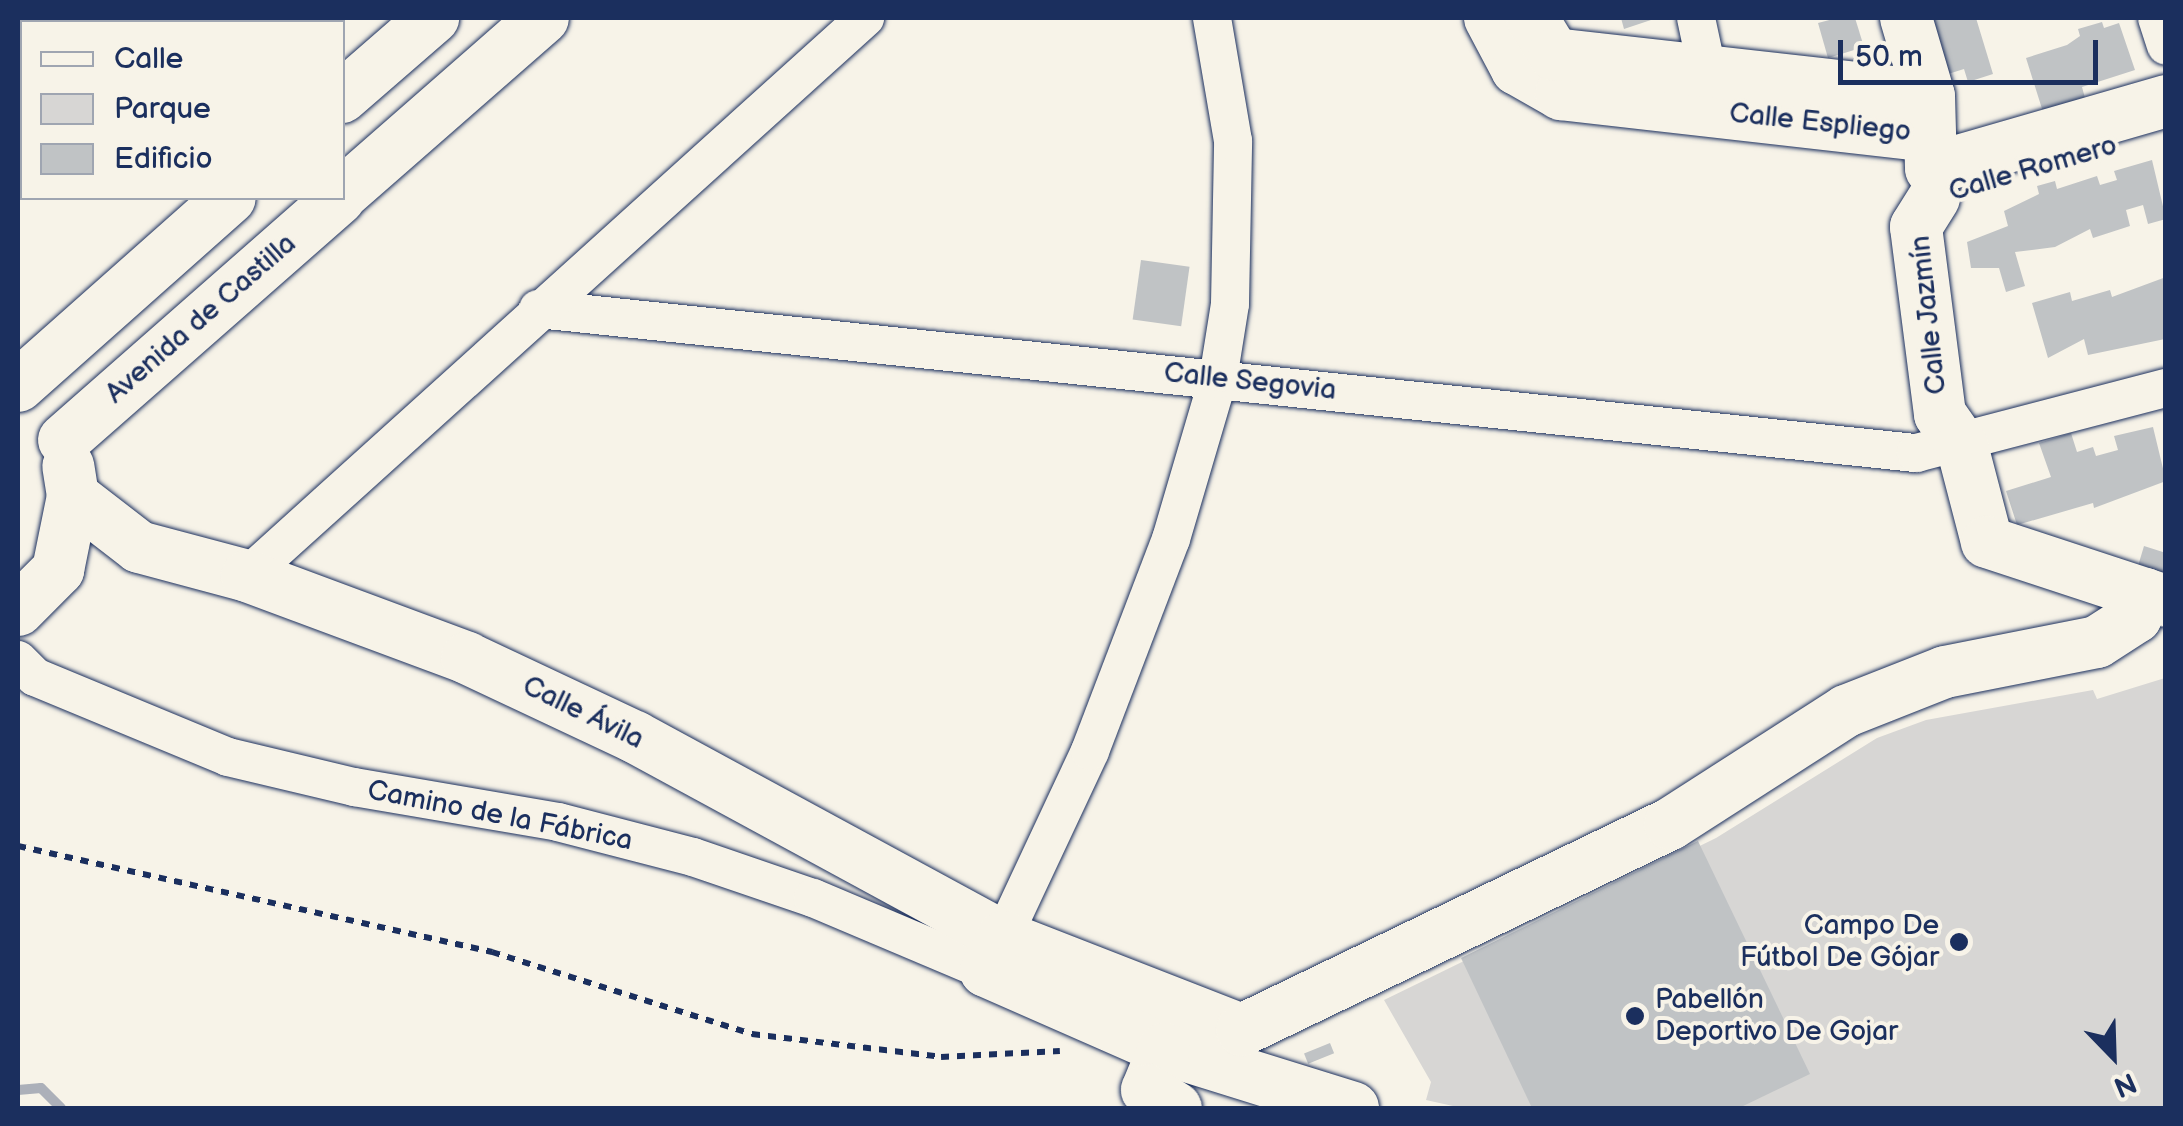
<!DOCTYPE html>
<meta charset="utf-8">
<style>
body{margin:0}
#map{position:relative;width:2183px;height:1126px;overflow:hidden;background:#f7f3e8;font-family:"Balsamiq Sans",sans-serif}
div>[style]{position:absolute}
.green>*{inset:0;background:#d7d6d4}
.stream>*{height:10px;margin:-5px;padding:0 5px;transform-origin:5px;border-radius:5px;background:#acb0b9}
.building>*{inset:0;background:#c0c3c5;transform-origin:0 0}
.path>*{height:6px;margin-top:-3px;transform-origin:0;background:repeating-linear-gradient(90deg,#1b2f5e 0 8px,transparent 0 16px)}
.roads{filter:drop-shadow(0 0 2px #1b2f5e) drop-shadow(0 0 2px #1b2f5e)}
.street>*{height:38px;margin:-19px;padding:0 19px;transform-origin:19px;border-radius:19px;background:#f7f3e8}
.secondary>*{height:52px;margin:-26px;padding:0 26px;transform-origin:26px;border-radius:26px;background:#f7f3e8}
.dots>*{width:28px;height:28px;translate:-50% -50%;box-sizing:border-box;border:5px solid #f7f3e8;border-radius:50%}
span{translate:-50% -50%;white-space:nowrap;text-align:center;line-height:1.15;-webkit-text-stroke:8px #f7f3e8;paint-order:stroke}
.street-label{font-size:28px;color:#1b2f5e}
.poi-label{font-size:28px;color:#1b2f5e}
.right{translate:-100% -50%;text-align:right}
.left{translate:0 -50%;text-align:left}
.frame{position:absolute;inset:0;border:20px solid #1b2f5e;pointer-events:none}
.legend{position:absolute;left:20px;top:20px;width:325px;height:180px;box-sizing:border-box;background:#f7f3e8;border:2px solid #9fa5b1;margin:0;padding:12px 18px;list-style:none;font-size:30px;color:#1b2f5e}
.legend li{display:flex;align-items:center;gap:20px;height:50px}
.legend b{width:50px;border:2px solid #9fa5b1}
.north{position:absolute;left:2063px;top:1006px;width:100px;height:100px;-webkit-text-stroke:8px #f7f3e8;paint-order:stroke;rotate:157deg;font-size:28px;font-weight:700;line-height:40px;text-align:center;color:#1b2f5e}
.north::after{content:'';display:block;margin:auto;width:35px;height:45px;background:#1b2f5e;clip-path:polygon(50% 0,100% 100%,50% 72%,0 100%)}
.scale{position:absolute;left:1838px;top:40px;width:260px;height:45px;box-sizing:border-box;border:5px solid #1b2f5e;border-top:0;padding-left:12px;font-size:30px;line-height:35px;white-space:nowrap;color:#1b2f5e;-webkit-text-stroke:8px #f7f3e8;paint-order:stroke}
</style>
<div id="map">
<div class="green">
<div style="clip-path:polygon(2165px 678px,2165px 1108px,1462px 1108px,1426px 1100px,1431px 1082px,1384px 1000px,1716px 838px,1877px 738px,1926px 720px,2093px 690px,2097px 699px)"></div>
</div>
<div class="stream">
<div style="left:18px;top:1090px;width:23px;rotate:-5deg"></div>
<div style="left:41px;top:1088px;width:28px;rotate:45deg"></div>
</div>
<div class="building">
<div style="clip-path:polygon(1621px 18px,1657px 18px,1624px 29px)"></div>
<div style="clip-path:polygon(1837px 18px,1855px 18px,1864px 47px,1828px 58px,1818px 23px)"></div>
<div style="clip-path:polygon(1931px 18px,1976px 18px,1993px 74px,1968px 82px,1964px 69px,1948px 74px)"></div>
<div style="clip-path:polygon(2102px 22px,2104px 28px,2119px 23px,2135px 70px,2082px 87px,2085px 98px,2043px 112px,2026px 58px,2067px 45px,2080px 36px,2078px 29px)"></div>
<div style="clip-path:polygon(2152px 160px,2166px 219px,2148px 224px,2143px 205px,2126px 210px,2130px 226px,2093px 238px,2090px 229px,2055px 247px,2015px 252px,2025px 286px,2006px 292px,1999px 268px,1971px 268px,1967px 242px,2008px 226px,2004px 211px,2039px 194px,2037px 186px,2055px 181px,2057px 189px,2097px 176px,2100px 185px,2117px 180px,2114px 171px)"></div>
<div style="left:1141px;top:260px;width:49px;height:60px;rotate:8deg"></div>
<div style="clip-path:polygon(2166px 277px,2165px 339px,2088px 355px,2084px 339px,2048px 358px,2032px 303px,2070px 292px,2072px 301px,2110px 290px,2112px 297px)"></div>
<div style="clip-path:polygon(2153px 427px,2166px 481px,2094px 508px,2093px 503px,2017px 525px,2006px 491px,2051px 477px,2039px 443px,2071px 433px,2077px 452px,2093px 447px,2096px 456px,2118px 450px,2114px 436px)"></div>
<div style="clip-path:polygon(2144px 546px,2166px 553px,2166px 575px,2138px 566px)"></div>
<div style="clip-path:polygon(1698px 841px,1810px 1074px,1739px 1108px,1532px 1108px,1461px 958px)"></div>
<div style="left:1330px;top:1043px;width:11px;height:28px;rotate:68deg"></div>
</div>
<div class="path">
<div style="left:18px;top:846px;width:486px;rotate:12.6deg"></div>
<div style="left:492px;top:952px;width:273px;rotate:17.5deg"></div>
<div style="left:752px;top:1034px;width:190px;rotate:6.9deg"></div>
<div style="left:941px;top:1057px;width:119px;rotate:-2.9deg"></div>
</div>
<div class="roads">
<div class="street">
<div style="left:1696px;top:18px;width:77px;rotate:78deg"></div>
<div style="left:2157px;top:18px;width:29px;rotate:72deg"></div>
<div style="left:104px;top:22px;width:6px;rotate:-39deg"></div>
<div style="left:18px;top:99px;width:6px;rotate:-51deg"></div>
<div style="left:538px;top:309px;width:1386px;rotate:5.97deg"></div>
<div style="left:1916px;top:453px;width:258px;rotate:-14.6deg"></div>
<div style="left:247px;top:576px;width:833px;rotate:-42.08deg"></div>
<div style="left:18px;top:660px;width:24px;rotate:45deg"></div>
<div style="left:35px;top:677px;width:209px;rotate:22.5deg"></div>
<div style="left:228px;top:757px;width:130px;rotate:13.4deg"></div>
<div style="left:354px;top:787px;width:207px;rotate:9.7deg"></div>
<div style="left:558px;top:822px;width:139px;rotate:14.5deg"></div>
<div style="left:693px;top:857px;width:127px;rotate:18.9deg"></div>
<div style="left:813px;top:898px;width:188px;rotate:22.9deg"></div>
<div style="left:1003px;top:937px;width:205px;rotate:-64.9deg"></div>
<div style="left:1090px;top:751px;width:227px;rotate:-69.1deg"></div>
<div style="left:1171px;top:539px;width:167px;rotate:-73.6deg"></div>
<div style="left:1218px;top:379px;width:76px;rotate:-80.9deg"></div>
<div style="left:1230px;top:304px;width:163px;rotate:-88.9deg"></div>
<div style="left:1233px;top:141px;width:125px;rotate:-99.7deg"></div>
</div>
<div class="secondary">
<div style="left:1490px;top:18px;width:58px;rotate:62.1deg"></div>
<div style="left:1517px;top:69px;width:51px;rotate:29.6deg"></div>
<div style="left:1561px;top:94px;width:369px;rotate:6.5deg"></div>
<div style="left:1532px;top:18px;width:42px;rotate:58.6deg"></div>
<div style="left:1554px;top:54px;width:377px;rotate:6.4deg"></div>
<div style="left:1906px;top:18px;width:81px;rotate:73.6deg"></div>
<div style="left:1929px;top:96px;width:71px;rotate:88.4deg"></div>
<div style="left:342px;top:97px;width:121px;rotate:-41deg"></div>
<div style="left:1931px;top:169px;width:245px;rotate:-16.1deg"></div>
<div style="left:342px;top:194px;width:267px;rotate:-41.2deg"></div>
<div style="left:1934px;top:198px;width:34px;rotate:122deg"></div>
<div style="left:1916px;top:227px;width:189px;rotate:82.7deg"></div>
<div style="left:1940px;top:414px;width:39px;rotate:55deg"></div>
<div style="left:1962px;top:446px;width:99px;rotate:75.4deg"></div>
<div style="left:1987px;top:542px;width:188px;rotate:18.2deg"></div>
<div style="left:18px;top:386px;width:283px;rotate:-41.6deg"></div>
<div style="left:64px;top:440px;width:366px;rotate:-41.3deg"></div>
<div style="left:73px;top:496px;width:83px;rotate:37.7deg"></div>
<div style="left:139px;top:547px;width:112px;rotate:15deg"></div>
<div style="left:247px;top:576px;width:235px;rotate:20.4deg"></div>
<div style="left:467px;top:658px;width:186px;rotate:25.2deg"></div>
<div style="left:635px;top:737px;width:419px;rotate:28.5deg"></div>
<div style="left:1003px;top:937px;width:256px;rotate:21.3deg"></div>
<div style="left:18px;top:610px;width:57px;rotate:-45deg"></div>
<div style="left:58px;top:570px;width:76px;rotate:-78.5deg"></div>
<div style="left:73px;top:496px;width:30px;rotate:-99deg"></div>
<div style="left:1003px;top:937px;width:38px;rotate:117deg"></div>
<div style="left:986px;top:971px;width:194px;rotate:23.7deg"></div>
<div style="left:1164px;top:1049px;width:198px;rotate:17.3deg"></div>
<div style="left:1242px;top:1030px;width:475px;rotate:-25.7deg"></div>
<div style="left:1670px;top:824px;width:209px;rotate:-32.7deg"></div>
<div style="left:1846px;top:711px;width:106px;rotate:-21.5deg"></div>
<div style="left:1945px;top:672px;width:155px;rotate:-11.2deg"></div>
<div style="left:2097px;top:642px;width:46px;rotate:-32.7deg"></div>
<div style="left:2136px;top:617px;width:25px;rotate:-69deg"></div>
<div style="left:1164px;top:1049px;width:44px;rotate:112.5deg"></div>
<div style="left:1147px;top:1090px;width:34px;rotate:32deg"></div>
</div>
</div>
<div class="dots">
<div style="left:1959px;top:942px;background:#1b2f5e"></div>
<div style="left:1635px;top:1016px;background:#1b2f5e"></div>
</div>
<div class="street-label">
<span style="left:1820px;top:123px;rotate:6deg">Calle Espliego</span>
<span style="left:2033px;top:169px;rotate:-16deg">Calle Romero</span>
<span style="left:1929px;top:315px;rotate:-96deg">Calle Jazmín</span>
<span style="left:201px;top:319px;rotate:-41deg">Avenida de Castilla</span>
<span style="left:1250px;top:382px;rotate:6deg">Calle Segovia</span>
<span style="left:583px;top:713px;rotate:26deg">Calle Ávila</span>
<span style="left:500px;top:816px;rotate:11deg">Camino de la Fábrica</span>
</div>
<div class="poi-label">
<span class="right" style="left:1939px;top:942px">Campo De<br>Fútbol De Gójar</span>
<span class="left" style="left:1655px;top:1016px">Pabellón<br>Deportivo De Gojar</span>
</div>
<div class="frame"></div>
<ul class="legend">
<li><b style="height:12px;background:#f7f3e8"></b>Calle</li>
<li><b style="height:28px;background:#d7d6d4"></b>Parque</li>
<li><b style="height:28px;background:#c0c3c5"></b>Edificio</li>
</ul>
<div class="north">N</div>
<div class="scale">50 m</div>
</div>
